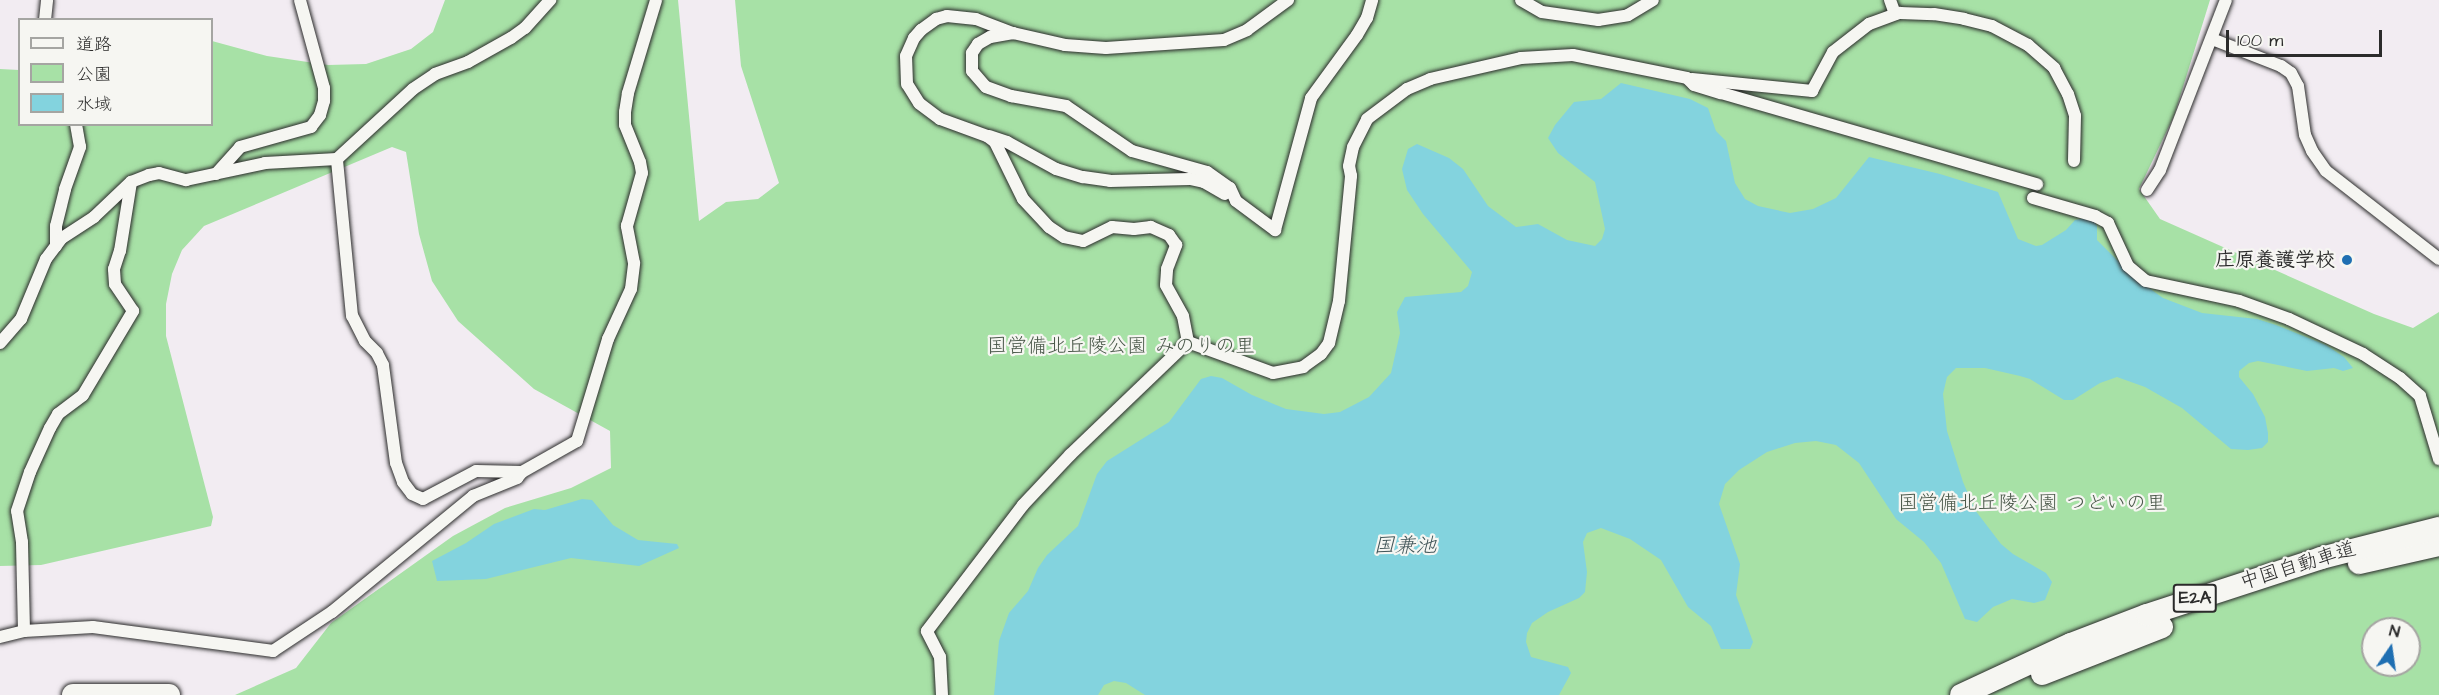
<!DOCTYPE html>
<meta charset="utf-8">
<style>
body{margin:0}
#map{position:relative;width:2439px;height:695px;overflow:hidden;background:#f2ecf2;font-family:"Architects Daughter","Klee One",sans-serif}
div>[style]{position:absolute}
.green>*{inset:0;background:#a7e1a6}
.water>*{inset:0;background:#83d3de}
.roads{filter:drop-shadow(0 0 2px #2b2b2b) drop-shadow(0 0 2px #2b2b2b)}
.street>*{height:12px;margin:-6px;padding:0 6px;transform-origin:6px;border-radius:6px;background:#f6f6f2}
.highway>*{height:22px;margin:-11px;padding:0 11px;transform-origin:11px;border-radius:11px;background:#f6f6f2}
.dots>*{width:16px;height:16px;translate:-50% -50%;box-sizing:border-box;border:3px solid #f6f6f2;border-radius:50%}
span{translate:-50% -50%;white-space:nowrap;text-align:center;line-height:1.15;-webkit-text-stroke:4.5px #f6f6f2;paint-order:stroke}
.shield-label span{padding:2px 4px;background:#f6f6f2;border:2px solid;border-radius:4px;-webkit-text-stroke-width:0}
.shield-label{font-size:18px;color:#2b2b2b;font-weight:700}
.poi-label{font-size:20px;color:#2b2b2b;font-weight:700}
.right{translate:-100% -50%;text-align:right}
.park-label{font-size:20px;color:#4a584a}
.street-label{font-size:20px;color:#2b2b2b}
.water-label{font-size:21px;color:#415558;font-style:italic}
.legend{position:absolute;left:18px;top:18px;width:195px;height:108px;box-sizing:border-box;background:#f6f6f2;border:2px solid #a5a5a2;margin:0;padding:8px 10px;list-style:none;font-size:18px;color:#2b2b2b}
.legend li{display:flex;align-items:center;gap:12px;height:30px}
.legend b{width:30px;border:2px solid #a5a5a2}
.north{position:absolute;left:2361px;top:617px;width:60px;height:60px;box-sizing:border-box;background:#f6f6f2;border:2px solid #a5a5a2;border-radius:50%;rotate:13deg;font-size:16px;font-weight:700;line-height:24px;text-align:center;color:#2b2b2b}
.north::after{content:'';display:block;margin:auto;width:21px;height:27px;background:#1f6fb2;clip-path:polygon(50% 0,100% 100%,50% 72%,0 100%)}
.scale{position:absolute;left:2226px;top:30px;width:156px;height:27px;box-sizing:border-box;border:3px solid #2b2b2b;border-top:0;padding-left:8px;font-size:18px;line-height:21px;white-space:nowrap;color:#2b2b2b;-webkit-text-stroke:4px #f6f6f2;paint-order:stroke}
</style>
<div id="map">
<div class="green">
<div style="clip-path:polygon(evenodd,445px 0,678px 0,699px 221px,726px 202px,758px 199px,779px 183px,741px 66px,735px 0,2210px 0,2174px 116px,2139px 189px,2160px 219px,2374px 314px,2413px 328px,2439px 312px,2439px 695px,235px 695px,296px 668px,331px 623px,453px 536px,505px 508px,571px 488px,611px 468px,610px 431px,534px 389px,458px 321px,432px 281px,419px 234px,406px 152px,392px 147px,204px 226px,182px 250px,172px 274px,166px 304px,166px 336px,213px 517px,211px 526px,41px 565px,0 566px,0 69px,19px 70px,20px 124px,212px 124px,212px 41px,267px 56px,328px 65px,366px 64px,411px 49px,433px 32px,445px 0,2373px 629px,2409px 629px,2409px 665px,2373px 665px,2373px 629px)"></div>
</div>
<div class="water">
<div style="clip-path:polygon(1621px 83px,1690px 99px,1708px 108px,1716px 131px,1726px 141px,1735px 183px,1745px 199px,1758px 206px,1790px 213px,1813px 209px,1836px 198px,1869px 157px,1940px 174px,1998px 192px,2018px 239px,2036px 246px,2042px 245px,2066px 230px,2075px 220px,2091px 217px,2097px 226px,2097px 240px,2135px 278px,2163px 298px,2202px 313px,2257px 319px,2276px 325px,2326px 345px,2344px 357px,2353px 368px,2343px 371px,2334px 368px,2307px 371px,2258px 361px,2249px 363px,2239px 371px,2239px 377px,2253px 394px,2265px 417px,2268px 433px,2268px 442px,2262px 448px,2248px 450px,2231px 449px,2182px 408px,2145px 387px,2117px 377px,2100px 383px,2073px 400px,2064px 400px,2030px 379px,2020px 376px,1985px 368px,1956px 368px,1947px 377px,1943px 394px,1947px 431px,1963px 482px,1975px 510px,2001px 544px,2013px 554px,2046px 573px,2052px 582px,2045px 600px,2034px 603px,2012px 599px,1993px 607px,1977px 622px,1965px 619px,1941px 563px,1924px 542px,1896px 519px,1859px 463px,1836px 445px,1816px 441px,1795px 443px,1767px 452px,1739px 470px,1725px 484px,1719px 504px,1740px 564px,1736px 595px,1753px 642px,1750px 649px,1721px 649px,1711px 626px,1688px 607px,1661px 560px,1630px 539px,1601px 528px,1587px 533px,1583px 542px,1587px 572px,1585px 592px,1579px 598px,1548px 612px,1532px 623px,1527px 633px,1526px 642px,1531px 657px,1568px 667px,1571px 673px,1559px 695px,1145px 695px,1126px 683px,1114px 681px,1104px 685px,1098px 695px,994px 695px,999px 641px,1009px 613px,1028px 591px,1038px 568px,1047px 555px,1078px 526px,1097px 474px,1107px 461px,1169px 422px,1201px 379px,1211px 376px,1222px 378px,1252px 395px,1286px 409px,1324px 414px,1340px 412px,1369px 397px,1391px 373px,1400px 333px,1397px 312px,1405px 297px,1461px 292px,1468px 286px,1472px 272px,1423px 214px,1407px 190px,1402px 169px,1408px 149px,1417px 144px,1449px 158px,1463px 169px,1488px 206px,1516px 227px,1538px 224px,1567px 240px,1595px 246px,1602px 239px,1605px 229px,1595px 182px,1558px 153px,1548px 138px,1555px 125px,1574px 102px,1601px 99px)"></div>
<div style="clip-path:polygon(582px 499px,592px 500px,613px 525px,638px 540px,677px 544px,679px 548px,639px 566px,571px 558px,486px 579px,437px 581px,432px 561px,466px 543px,494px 524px,534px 509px,545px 510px)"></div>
</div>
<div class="roads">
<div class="street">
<div style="left:1521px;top:0;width:24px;rotate:30deg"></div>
<div style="left:1542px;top:12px;width:57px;rotate:8.1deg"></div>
<div style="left:1598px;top:20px;width:30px;rotate:-9deg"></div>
<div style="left:1628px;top:15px;width:29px;rotate:-31deg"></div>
<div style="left:1890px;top:0;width:15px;rotate:70deg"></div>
<div style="left:45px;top:20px;width:20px;rotate:-84deg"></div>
<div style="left:1013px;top:33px;width:23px;rotate:170deg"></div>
<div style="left:990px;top:37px;width:14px;rotate:150deg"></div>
<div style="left:978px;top:44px;width:11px;rotate:124deg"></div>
<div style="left:972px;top:53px;width:18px;rotate:90deg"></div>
<div style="left:972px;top:71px;width:21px;rotate:49deg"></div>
<div style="left:986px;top:87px;width:27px;rotate:20deg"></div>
<div style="left:1011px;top:96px;width:56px;rotate:10.3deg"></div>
<div style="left:1066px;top:106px;width:80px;rotate:34.3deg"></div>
<div style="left:1132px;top:151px;width:78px;rotate:15.6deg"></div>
<div style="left:1207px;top:172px;width:28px;rotate:35deg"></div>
<div style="left:1230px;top:188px;width:14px;rotate:65deg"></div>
<div style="left:1236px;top:201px;width:49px;rotate:36.6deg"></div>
<div style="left:1275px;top:230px;width:137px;rotate:-74.7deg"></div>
<div style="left:1311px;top:98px;width:78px;rotate:-53.9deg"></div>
<div style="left:1357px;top:35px;width:20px;rotate:-60deg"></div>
<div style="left:1367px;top:18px;width:19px;rotate:-74deg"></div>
<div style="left:2212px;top:39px;width:74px;rotate:21.4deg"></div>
<div style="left:2281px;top:66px;width:12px;rotate:35deg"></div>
<div style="left:2291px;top:73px;width:15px;rotate:62deg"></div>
<div style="left:2298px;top:86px;width:49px;rotate:81.9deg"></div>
<div style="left:2305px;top:135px;width:17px;rotate:66deg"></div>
<div style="left:2312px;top:151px;width:24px;rotate:55deg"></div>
<div style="left:2326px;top:171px;width:143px;rotate:37.9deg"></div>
<div style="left:1692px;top:79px;width:121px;rotate:5.7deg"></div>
<div style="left:1812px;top:91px;width:44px;rotate:-61.7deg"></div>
<div style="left:1833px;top:52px;width:46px;rotate:-37.9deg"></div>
<div style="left:1869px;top:24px;width:33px;rotate:-20deg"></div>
<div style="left:1900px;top:13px;width:34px;rotate:2deg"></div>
<div style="left:1934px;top:14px;width:30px;rotate:9deg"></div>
<div style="left:1964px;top:19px;width:29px;rotate:14deg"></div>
<div style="left:1992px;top:26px;width:41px;rotate:27.8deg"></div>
<div style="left:2028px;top:45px;width:35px;rotate:41deg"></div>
<div style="left:2054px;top:68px;width:30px;rotate:62deg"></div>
<div style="left:2068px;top:94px;width:23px;rotate:72deg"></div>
<div style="left:2075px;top:116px;width:45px;rotate:91.3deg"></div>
<div style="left:989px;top:136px;width:19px;rotate:18deg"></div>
<div style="left:1007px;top:142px;width:56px;rotate:28.9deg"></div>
<div style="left:1056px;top:169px;width:28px;rotate:17deg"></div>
<div style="left:1083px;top:177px;width:27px;rotate:8deg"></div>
<div style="left:1110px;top:181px;width:80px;rotate:-1.4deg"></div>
<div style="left:1190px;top:179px;width:14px;rotate:12deg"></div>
<div style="left:1204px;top:182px;width:24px;rotate:30deg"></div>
<div style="left:216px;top:174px;width:36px;rotate:-48deg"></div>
<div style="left:240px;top:147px;width:74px;rotate:-15.7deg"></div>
<div style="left:311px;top:127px;width:15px;rotate:-53deg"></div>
<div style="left:320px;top:115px;width:15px;rotate:-74deg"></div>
<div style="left:324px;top:101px;width:13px;rotate:-90deg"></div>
<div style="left:324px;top:88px;width:91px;rotate:-105.3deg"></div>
<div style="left:2147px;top:190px;width:24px;rotate:-57deg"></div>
<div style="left:2160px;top:170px;width:182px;rotate:-68.8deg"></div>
<div style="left:2033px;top:198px;width:65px;rotate:16.2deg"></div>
<div style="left:2095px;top:216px;width:15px;rotate:28deg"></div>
<div style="left:2108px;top:223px;width:47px;rotate:65.1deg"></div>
<div style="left:2128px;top:266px;width:23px;rotate:40deg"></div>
<div style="left:2146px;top:281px;width:95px;rotate:12.1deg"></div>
<div style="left:2239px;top:301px;width:53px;rotate:19.8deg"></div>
<div style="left:2289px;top:319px;width:82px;rotate:25.3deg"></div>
<div style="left:2363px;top:354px;width:44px;rotate:33deg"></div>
<div style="left:2400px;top:378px;width:27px;rotate:42deg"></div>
<div style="left:2420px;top:396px;width:66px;rotate:73.2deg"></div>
<div style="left:56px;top:246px;width:20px;rotate:-90deg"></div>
<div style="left:56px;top:226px;width:38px;rotate:-76deg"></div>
<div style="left:65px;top:189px;width:45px;rotate:-70.3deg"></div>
<div style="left:80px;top:147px;width:23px;rotate:-100deg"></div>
<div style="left:1188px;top:342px;width:90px;rotate:20deg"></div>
<div style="left:1273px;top:373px;width:31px;rotate:-11deg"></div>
<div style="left:1303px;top:367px;width:22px;rotate:-36deg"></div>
<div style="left:1321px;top:354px;width:14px;rotate:-54deg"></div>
<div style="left:1329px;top:343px;width:43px;rotate:-76.6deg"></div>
<div style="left:1339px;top:301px;width:126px;rotate:-84.5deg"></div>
<div style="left:1351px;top:176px;width:10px;rotate:-101deg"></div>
<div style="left:1349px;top:166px;width:19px;rotate:-78deg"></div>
<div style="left:1353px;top:147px;width:31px;rotate:-63deg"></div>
<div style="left:1367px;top:119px;width:50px;rotate:-36.9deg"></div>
<div style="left:1407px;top:89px;width:25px;rotate:-23deg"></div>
<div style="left:1430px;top:79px;width:93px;rotate:-13deg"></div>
<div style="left:1521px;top:58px;width:52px;rotate:-3.3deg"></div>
<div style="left:1573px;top:55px;width:116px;rotate:11.4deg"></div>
<div style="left:1687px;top:78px;width:10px;rotate:45deg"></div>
<div style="left:1694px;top:85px;width:28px;rotate:17deg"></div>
<div style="left:1721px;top:93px;width:329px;rotate:16.1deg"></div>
<div style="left:1188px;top:342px;width:26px;rotate:-101deg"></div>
<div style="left:1183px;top:316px;width:35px;rotate:-119deg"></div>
<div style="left:1166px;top:285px;width:16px;rotate:-86deg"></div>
<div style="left:1167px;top:269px;width:26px;rotate:-69deg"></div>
<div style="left:1176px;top:245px;width:12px;rotate:-125deg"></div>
<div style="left:1169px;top:235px;width:20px;rotate:-156deg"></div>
<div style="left:1151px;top:227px;width:17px;rotate:173deg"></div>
<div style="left:1134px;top:229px;width:22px;rotate:-175deg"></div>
<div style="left:1112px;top:227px;width:32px;rotate:154deg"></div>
<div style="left:1083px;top:241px;width:19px;rotate:-168deg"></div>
<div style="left:1064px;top:237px;width:18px;rotate:-146deg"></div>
<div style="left:1049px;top:227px;width:38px;rotate:-133deg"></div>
<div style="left:1023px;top:199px;width:64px;rotate:-116.2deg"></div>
<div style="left:995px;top:142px;width:10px;rotate:-143deg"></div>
<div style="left:987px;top:136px;width:50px;rotate:-160.1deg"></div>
<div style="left:940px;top:119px;width:26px;rotate:-143deg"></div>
<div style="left:919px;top:103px;width:22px;rotate:-122deg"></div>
<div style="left:907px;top:84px;width:28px;rotate:-92deg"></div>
<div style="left:906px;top:56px;width:20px;rotate:-66deg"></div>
<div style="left:914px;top:38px;width:11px;rotate:-49deg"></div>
<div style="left:921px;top:30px;width:19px;rotate:-36deg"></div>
<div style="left:936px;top:19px;width:11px;rotate:-15deg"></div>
<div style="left:947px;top:16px;width:29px;rotate:6deg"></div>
<div style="left:976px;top:19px;width:40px;rotate:21deg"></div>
<div style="left:1013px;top:33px;width:53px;rotate:13deg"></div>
<div style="left:1065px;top:45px;width:41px;rotate:4.2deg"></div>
<div style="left:1106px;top:48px;width:118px;rotate:-3.9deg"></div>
<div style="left:1224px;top:40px;width:25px;rotate:-23deg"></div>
<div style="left:1247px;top:30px;width:51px;rotate:-36.2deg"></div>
<div style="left:0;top:343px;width:32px;rotate:-49deg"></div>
<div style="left:21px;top:319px;width:65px;rotate:-67.4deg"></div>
<div style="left:46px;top:259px;width:26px;rotate:-53deg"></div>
<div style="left:62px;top:238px;width:38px;rotate:-33deg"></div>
<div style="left:94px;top:217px;width:51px;rotate:-43.4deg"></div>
<div style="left:131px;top:182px;width:19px;rotate:-21deg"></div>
<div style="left:149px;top:175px;width:10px;rotate:-11deg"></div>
<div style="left:159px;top:173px;width:28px;rotate:15deg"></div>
<div style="left:186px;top:180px;width:81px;rotate:-12.1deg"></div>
<div style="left:265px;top:163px;width:72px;rotate:-3.2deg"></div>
<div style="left:337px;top:159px;width:103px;rotate:-42.6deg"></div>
<div style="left:413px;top:89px;width:27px;rotate:-34deg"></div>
<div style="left:435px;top:74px;width:35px;rotate:-20deg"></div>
<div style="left:468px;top:62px;width:49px;rotate:-29.2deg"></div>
<div style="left:511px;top:38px;width:17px;rotate:-36deg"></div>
<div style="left:525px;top:28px;width:38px;rotate:-48deg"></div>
<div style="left:522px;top:472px;width:63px;rotate:-29.4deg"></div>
<div style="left:577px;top:441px;width:107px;rotate:-73.1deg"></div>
<div style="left:608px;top:339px;width:55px;rotate:-65.3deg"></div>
<div style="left:631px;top:289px;width:26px;rotate:-83deg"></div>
<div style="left:634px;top:263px;width:38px;rotate:-101deg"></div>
<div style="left:627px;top:226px;width:55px;rotate:-74.2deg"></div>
<div style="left:642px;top:173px;width:11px;rotate:-100deg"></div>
<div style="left:640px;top:162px;width:40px;rotate:-112deg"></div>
<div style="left:625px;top:125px;width:13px;rotate:-90deg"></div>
<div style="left:625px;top:112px;width:19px;rotate:-81deg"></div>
<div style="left:628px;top:93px;width:97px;rotate:-73.2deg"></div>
<div style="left:24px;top:631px;width:89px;rotate:-91.3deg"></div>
<div style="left:22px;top:542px;width:31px;rotate:-99deg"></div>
<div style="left:17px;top:511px;width:41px;rotate:-71.6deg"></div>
<div style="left:30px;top:472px;width:48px;rotate:-65.6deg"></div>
<div style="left:50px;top:428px;width:16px;rotate:-60deg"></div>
<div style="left:58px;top:414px;width:31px;rotate:-37deg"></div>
<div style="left:83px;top:395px;width:98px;rotate:-59.2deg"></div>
<div style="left:133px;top:311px;width:32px;rotate:-124deg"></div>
<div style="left:115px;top:284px;width:15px;rotate:-94deg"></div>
<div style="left:114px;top:269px;width:19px;rotate:-72deg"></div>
<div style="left:120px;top:251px;width:70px;rotate:-80.9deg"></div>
<div style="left:0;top:637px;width:25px;rotate:-14deg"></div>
<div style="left:24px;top:631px;width:69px;rotate:-3.3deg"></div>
<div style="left:93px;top:627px;width:182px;rotate:7.6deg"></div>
<div style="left:273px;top:651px;width:71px;rotate:-33.5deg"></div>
<div style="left:332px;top:612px;width:183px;rotate:-39.4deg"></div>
<div style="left:473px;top:496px;width:48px;rotate:-22.2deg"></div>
<div style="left:517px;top:478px;width:8px;rotate:-50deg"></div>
<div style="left:522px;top:472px;width:46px;rotate:-178.8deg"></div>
<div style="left:476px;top:471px;width:60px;rotate:152.2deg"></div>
<div style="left:423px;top:499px;width:12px;rotate:-156deg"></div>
<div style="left:412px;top:494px;width:15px;rotate:-127deg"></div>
<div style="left:403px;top:482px;width:20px;rotate:-110deg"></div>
<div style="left:396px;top:463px;width:99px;rotate:-97.6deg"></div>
<div style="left:383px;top:365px;width:13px;rotate:-117deg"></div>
<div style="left:377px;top:353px;width:17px;rotate:-135deg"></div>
<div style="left:365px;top:341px;width:28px;rotate:-117deg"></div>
<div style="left:352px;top:316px;width:158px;rotate:-95.5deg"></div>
<div style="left:942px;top:695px;width:38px;rotate:-93deg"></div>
<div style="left:940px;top:657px;width:29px;rotate:-117deg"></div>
<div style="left:927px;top:631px;width:158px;rotate:-52.7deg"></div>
<div style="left:1023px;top:505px;width:69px;rotate:-46.8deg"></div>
<div style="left:1070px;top:455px;width:163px;rotate:-43.8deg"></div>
</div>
<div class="highway">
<div style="left:2359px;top:563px;width:82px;rotate:-12.7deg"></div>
<div style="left:2042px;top:674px;width:129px;rotate:-21.4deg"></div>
<div style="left:73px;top:695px;width:96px"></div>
<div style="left:1961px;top:695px;width:121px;rotate:-24.9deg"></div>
<div style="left:2071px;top:644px;width:81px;rotate:-20.9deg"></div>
<div style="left:2147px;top:615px;width:183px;rotate:-18.1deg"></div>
<div style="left:2321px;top:558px;width:122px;rotate:-14.3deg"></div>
</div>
</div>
<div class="dots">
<div style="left:2347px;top:260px;background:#1f6fb2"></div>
</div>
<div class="shield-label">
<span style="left:2195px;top:598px">E2A</span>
</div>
<div class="poi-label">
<span class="right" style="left:2335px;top:260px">庄原養護学校</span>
</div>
<div class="park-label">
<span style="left:1121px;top:346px">国営備北丘陵公園 みのりの里</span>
<span style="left:2032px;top:503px">国営備北丘陵公園 つどいの里</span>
</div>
<div class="street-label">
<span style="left:2298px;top:566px;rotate:-17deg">中国自動車道</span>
</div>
<div class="water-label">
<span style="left:1405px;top:546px">国兼池</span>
</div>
<ul class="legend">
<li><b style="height:8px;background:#f6f6f2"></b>道路</li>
<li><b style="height:16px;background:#a7e1a6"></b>公園</li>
<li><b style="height:16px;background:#83d3de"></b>水域</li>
</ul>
<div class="north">N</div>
<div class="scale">100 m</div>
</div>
